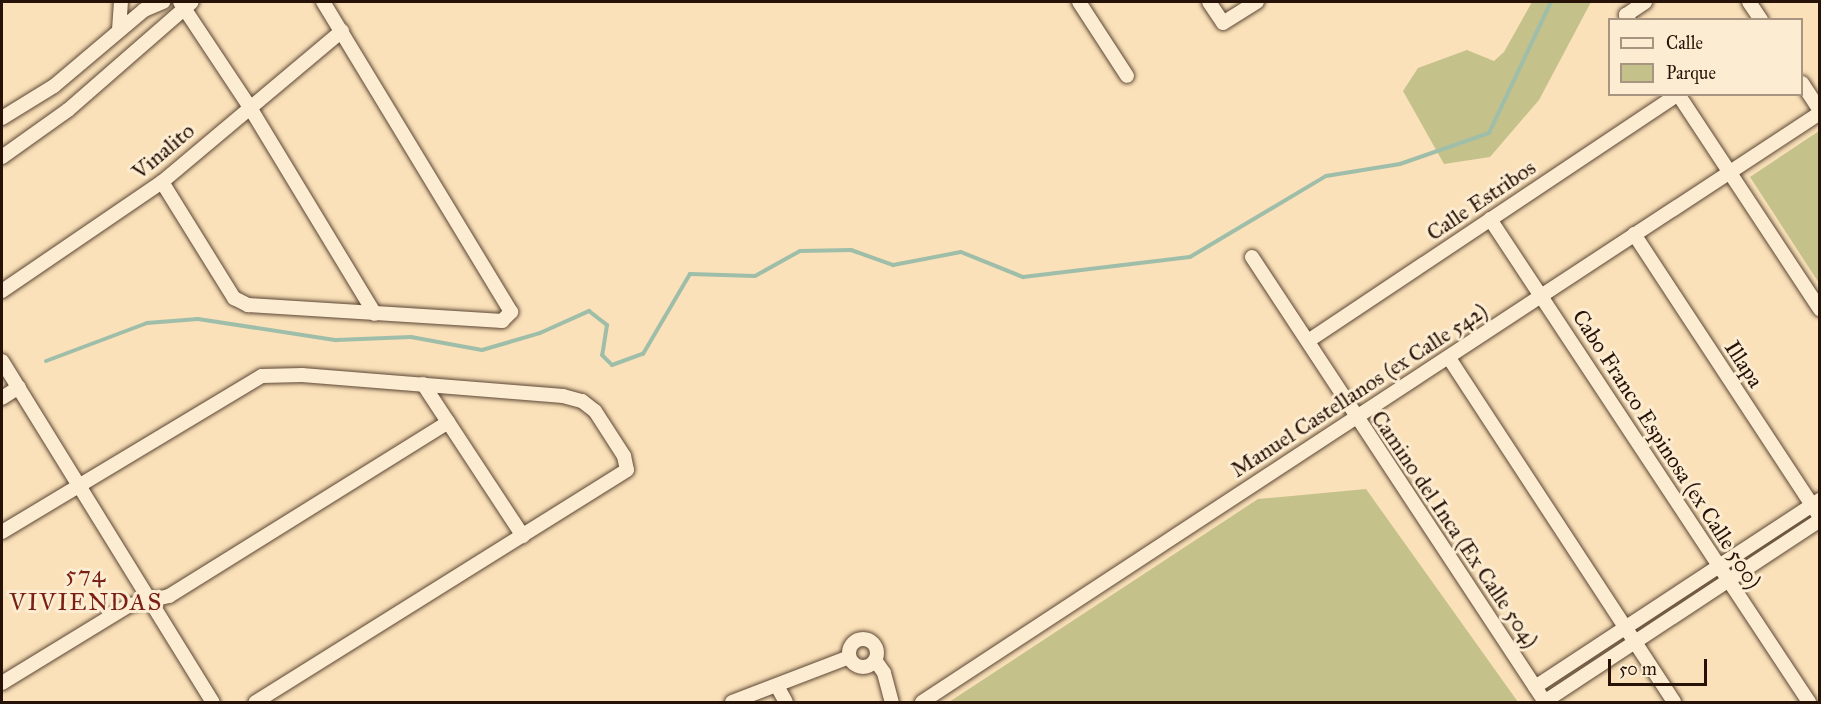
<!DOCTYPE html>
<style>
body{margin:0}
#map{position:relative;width:1821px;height:704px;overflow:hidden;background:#fae1b9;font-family:"IM FELL Great Primer",serif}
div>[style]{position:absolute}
.green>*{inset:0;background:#c4c18b}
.stream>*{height:4px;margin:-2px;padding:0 2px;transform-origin:2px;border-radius:2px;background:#9fbea9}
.roads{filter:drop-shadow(0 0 2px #5c4634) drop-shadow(0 0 2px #5c4634)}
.street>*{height:14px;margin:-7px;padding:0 7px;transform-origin:7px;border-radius:7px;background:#fcecd2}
.street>.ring{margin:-7px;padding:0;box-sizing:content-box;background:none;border:14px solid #fcecd2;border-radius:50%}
span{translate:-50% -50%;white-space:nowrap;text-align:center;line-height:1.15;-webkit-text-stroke:6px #fcecd2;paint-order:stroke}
.street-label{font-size:22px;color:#271208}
.neighbourhood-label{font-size:24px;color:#7a1f14;letter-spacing:1.5px}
.frame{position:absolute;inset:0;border:3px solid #271208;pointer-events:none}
.legend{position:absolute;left:1608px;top:18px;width:195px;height:78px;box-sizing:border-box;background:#fcecd2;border:2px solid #a79581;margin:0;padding:8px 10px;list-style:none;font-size:18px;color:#271208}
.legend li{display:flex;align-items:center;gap:12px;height:30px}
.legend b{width:30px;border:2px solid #a79581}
.scale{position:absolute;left:1608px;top:659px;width:99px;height:27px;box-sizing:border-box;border:3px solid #271208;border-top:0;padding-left:8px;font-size:18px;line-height:21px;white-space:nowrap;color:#271208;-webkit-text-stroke:4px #fcecd2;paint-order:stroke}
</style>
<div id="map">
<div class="green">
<div style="clip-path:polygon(1532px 2px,1591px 2px,1539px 100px,1490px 157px,1444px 164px,1403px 91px,1418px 68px,1467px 50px,1494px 61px,1504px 52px)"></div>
<div style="clip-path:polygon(1819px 131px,1820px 131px,1819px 283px,1750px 177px)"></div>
<div style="clip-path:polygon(1366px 489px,1518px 702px,949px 702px,1258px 499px)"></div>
</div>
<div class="stream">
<div style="left:46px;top:361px;width:108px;rotate:-20.6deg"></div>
<div style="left:147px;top:323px;width:51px;rotate:-4.5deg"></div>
<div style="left:198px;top:319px;width:140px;rotate:8.7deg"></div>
<div style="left:336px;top:340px;width:75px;rotate:-2.3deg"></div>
<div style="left:411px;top:337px;width:72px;rotate:10.4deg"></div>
<div style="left:482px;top:350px;width:60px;rotate:-16.3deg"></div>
<div style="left:540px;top:333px;width:54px;rotate:-24.2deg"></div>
<div style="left:589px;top:311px;width:23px;rotate:38deg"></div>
<div style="left:607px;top:325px;width:30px;rotate:99deg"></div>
<div style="left:602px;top:355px;width:14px;rotate:45deg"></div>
<div style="left:612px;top:365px;width:33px;rotate:-20deg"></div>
<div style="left:643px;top:354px;width:93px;rotate:-59.6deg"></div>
<div style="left:690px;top:274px;width:65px;rotate:1.8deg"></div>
<div style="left:755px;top:276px;width:51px;rotate:-29.1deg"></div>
<div style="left:800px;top:251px;width:51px;rotate:-1.1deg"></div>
<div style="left:851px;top:250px;width:45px;rotate:19.7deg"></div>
<div style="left:893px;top:265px;width:69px;rotate:-10.8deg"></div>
<div style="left:961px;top:252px;width:67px;rotate:22deg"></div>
<div style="left:1023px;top:277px;width:168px;rotate:-6.8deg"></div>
<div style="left:1190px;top:257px;width:158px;rotate:-30.8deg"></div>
<div style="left:1326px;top:176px;width:75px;rotate:-9.2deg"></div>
<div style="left:1400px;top:164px;width:94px;rotate:-19.2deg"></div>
<div style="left:1489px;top:133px;width:145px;rotate:-64.7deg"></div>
</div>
<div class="roads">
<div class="street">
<div style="left:180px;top:2px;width:125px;rotate:56.4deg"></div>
<div style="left:249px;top:106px;width:243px;rotate:58.8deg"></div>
<div style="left:1079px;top:2px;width:88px;rotate:57deg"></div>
<div style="left:1209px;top:2px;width:25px;rotate:56deg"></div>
<div style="left:1223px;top:23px;width:40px;rotate:-32deg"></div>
<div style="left:1749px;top:2px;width:22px;rotate:56deg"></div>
<div style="left:1629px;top:20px;width:6px;rotate:-121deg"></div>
<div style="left:1626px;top:15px;width:23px;rotate:-34deg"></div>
<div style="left:119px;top:30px;width:28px;rotate:-86deg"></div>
<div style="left:1802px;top:83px;width:33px;rotate:57deg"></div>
<div style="left:2px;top:118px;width:61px;rotate:-31.6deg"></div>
<div style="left:54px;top:86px;width:118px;rotate:-40.2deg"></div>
<div style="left:144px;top:10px;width:21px;rotate:-23deg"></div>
<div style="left:2px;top:157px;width:81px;rotate:-35.5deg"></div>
<div style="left:68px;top:110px;width:164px;rotate:-41.1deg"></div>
<div style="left:162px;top:182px;width:137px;rotate:58.2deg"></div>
<div style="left:234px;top:298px;width:16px;rotate:27deg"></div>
<div style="left:248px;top:305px;width:255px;rotate:3.6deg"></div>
<div style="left:502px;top:321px;width:13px;rotate:-45deg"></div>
<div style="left:511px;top:312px;width:363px;rotate:-121.2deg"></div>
<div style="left:1490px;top:219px;width:579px;rotate:56.56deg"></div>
<div style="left:1634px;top:234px;width:339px;rotate:56.7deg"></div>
<div style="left:1252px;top:257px;width:533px;rotate:56.64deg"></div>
<div style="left:2px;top:291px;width:194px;rotate:-34.3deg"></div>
<div style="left:162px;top:182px;width:235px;rotate:-40deg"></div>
<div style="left:1308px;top:341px;width:445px;rotate:-33.7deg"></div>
<div style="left:1678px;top:94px;width:258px;rotate:56.6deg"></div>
<div style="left:1449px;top:358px;width:411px;rotate:56.8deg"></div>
<div style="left:2px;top:361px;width:401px;rotate:58.3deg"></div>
<div style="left:423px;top:384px;width:182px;rotate:56.7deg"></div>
<div style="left:2px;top:398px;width:20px;rotate:-33deg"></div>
<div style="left:2px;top:532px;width:303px;rotate:-31deg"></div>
<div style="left:262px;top:376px;width:40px;rotate:-1.4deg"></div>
<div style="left:302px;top:375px;width:262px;rotate:4.6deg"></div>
<div style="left:563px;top:396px;width:20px;rotate:15deg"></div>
<div style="left:582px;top:401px;width:16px;rotate:38deg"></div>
<div style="left:595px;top:411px;width:54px;rotate:57.2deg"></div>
<div style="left:624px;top:456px;width:14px;rotate:78deg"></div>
<div style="left:627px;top:470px;width:438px;rotate:148deg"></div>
<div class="ring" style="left:849px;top:639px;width:14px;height:14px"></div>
<div style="left:875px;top:660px;width:16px;rotate:55deg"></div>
<div style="left:884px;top:673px;width:30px;rotate:75deg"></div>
<div style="left:2px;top:683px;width:150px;rotate:-31.4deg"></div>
<div style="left:130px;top:605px;width:40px;rotate:-13deg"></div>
<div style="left:169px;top:596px;width:329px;rotate:-31.9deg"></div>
<div style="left:777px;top:686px;width:18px;rotate:61deg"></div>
<div style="left:1535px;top:687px;width:341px;rotate:-33.3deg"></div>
<div style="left:732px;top:702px;width:125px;rotate:-21deg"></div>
<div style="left:922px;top:702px;width:1074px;rotate:-33.26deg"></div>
<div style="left:1544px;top:702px;width:331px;rotate:-33.4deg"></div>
</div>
</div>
<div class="street-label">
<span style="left:163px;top:151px;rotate:-40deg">Vinalito</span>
<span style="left:1481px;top:200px;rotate:-34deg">Calle Estribos</span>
<span style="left:1744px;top:364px;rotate:57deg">Illapa</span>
<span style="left:1359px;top:390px;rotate:-33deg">Manuel Castellanos (ex Calle 542)</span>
<span style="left:1667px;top:449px;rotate:57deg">Cabo Franco Espinosa (ex Calle 500)</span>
<span style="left:1455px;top:529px;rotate:56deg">Camino del Inca (Ex Calle 504)</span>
</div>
<div class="neighbourhood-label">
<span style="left:86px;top:589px">574<br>VIVIENDAS</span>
</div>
<div class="frame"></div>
<ul class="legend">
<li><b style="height:8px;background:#fcecd2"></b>Calle</li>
<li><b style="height:16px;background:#c4c18b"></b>Parque</li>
</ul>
<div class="scale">50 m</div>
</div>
